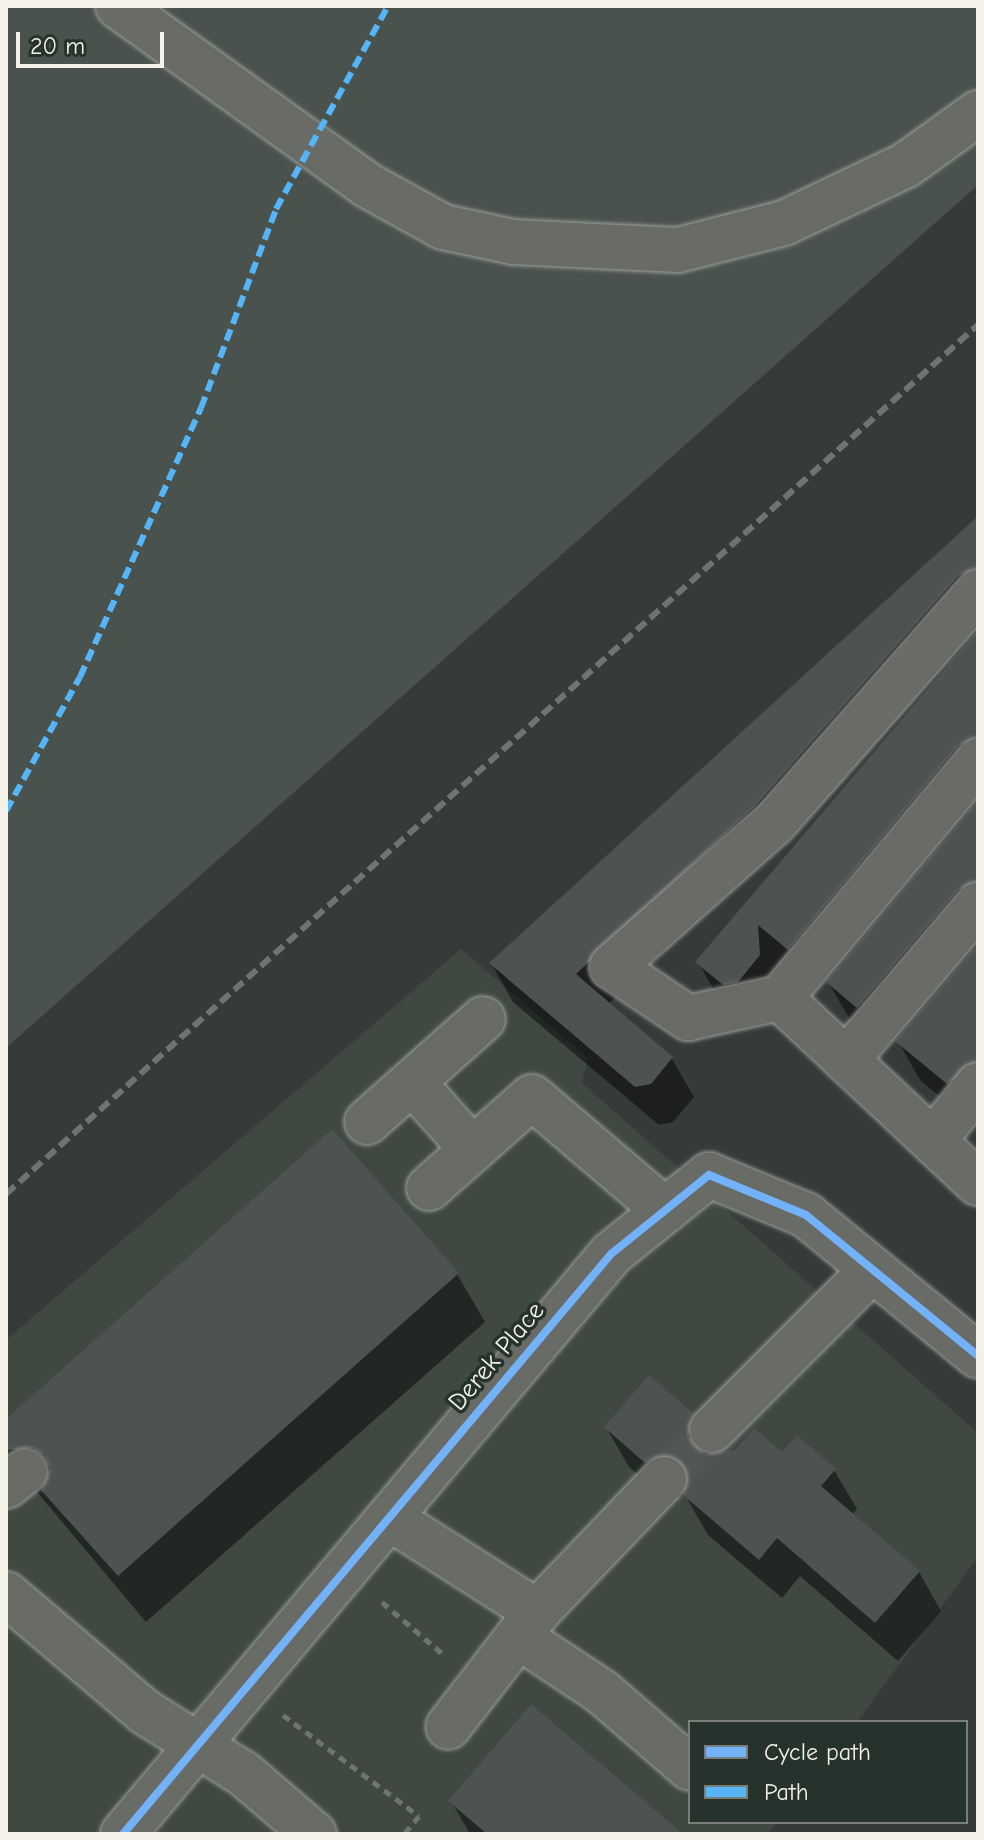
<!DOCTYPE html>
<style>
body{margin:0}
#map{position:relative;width:984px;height:1840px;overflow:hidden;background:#353b38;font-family:"Comic Neue",sans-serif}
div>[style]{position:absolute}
.built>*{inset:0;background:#3f4942}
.green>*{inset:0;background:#49524c}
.shadow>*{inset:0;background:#0007}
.building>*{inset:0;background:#4e5250}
.minor-tunnel>*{height:44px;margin-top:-22px;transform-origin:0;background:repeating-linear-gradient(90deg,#525652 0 44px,transparent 0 66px)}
.path>*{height:5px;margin-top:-2.5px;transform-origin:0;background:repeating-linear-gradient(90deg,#707370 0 8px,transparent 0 14px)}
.roads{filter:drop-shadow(0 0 2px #9c9e9b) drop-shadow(0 0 2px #9c9e9b)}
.minor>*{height:44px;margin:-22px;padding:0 22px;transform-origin:22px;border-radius:22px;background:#686b66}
.rail>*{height:6px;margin-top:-3px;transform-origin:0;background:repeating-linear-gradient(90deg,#707370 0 12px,transparent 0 18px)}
.quiet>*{height:6px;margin-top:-3px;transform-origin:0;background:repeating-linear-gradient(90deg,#56b5f8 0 12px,transparent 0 18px)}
.cycleway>*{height:8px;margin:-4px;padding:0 4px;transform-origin:4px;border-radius:4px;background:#73b2f8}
span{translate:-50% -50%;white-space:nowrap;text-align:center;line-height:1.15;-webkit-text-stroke:7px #26332d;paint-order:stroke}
.street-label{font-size:26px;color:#f4f1e8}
.frame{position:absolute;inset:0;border:8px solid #f4f1e8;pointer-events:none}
.legend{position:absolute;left:688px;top:1720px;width:280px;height:104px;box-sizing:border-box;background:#26332d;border:2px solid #787f78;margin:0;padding:10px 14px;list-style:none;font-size:24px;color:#f4f1e8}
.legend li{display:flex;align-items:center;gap:16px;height:40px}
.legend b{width:40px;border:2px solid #787f78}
.scale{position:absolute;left:16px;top:32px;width:148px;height:36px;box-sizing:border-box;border:4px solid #f4f1e8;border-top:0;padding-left:10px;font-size:24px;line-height:28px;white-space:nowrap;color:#f4f1e8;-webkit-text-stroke:6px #26332d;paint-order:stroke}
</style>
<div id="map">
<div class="built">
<div style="clip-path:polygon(461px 949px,588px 1058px,582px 1083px,978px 1433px,978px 1557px,857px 1722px,690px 1722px,690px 1822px,777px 1822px,767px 1834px,6px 1834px,6px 1340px)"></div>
</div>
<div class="green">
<div style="clip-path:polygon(6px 6px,978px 6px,978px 185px,6px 1048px)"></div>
</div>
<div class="shadow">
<div style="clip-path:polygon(978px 519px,978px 618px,778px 844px,608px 1004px,672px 1059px,694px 1097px,673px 1122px,659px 1125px,513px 1002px,491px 963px)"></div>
<div style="clip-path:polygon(978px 634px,978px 787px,811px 987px,779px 960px,782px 995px,720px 1001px,698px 962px)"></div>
<div style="clip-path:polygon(978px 803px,978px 931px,851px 1021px,828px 982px)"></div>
<div style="clip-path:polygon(978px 947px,978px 1114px,970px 1122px,920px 1080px,898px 1041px)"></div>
<div style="clip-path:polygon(457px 1274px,485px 1322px,146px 1622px,6px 1455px,6px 1421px)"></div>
<div style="clip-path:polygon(692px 1415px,715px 1455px,782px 1455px,834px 1470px,857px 1509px,852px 1515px,919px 1572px,941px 1611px,898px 1661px,800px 1576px,782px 1598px,708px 1535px,685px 1495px,669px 1501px,629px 1467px,606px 1427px)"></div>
<div style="clip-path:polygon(451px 1801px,680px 1834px,470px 1834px)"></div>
</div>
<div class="building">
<div style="clip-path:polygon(978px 516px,978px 568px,959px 575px,756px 805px,576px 974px,673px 1057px,651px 1084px,635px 1087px,489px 963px)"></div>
<div style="clip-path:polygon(978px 630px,978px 737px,959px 745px,788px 950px,758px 925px,760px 955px,738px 982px,723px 985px,695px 962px)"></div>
<div style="clip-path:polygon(978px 800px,978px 881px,959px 889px,857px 1008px,826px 982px)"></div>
<div style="clip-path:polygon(978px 944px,978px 1061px,947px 1084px,895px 1041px)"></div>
<div style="clip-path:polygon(332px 1129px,459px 1273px,118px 1576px,41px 1490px,50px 1468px,44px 1455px,33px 1448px,6px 1450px,6px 1419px)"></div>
<div style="clip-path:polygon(649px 1375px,694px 1414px,688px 1436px,705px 1454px,735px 1450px,754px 1428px,782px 1452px,797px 1435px,836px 1469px,821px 1486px,920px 1571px,875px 1623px,777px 1538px,759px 1560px,683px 1495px,688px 1473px,681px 1460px,658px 1455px,645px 1463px,604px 1427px)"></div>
<div style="clip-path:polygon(531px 1704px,566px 1734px,683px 1834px,487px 1834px,448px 1801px)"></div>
</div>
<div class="minor-tunnel">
<div style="left:664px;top:1479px;width:69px;rotate:-45.6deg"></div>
</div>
<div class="path">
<div style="left:382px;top:1602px;width:82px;rotate:40.5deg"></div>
<div style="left:283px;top:1715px;width:169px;rotate:36.6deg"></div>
<div style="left:419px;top:1816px;width:23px;rotate:130deg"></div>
</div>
<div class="roads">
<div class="minor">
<div style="left:118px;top:6px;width:307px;rotate:35.7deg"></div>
<div style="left:367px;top:185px;width:87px;rotate:28.9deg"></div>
<div style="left:443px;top:227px;width:72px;rotate:12.1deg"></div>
<div style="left:513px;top:242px;width:165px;rotate:2.8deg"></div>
<div style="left:678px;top:250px;width:109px;rotate:-14.3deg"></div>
<div style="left:784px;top:223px;width:135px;rotate:-25.4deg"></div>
<div style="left:906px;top:165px;width:89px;rotate:-35.8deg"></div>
<div style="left:978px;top:592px;width:308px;rotate:131.4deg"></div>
<div style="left:774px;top:823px;width:217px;rotate:138.4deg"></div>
<div style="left:612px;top:967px;width:92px;rotate:33.9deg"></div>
<div style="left:688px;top:1018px;width:94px;rotate:-12.3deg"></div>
<div style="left:780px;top:998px;width:271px;rotate:43.1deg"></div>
<div style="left:780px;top:998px;width:309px;rotate:-50.1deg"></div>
<div style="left:846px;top:1060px;width:204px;rotate:-49.6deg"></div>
<div style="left:412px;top:1082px;width:91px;rotate:48.1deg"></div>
<div style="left:367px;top:1122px;width:155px;rotate:-41.6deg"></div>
<div style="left:933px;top:1141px;width:72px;rotate:-51.2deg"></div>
<div style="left:429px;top:1188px;width:137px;rotate:-41.5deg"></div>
<div style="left:532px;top:1097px;width:175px;rotate:40.4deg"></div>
<div style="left:712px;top:1430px;width:226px;rotate:-45deg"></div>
<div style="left:6px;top:1486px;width:24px;rotate:-38deg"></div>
<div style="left:391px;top:1519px;width:173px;rotate:32.5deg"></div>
<div style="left:537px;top:1612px;width:145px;rotate:127.7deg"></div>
<div style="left:6px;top:1594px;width:182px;rotate:40.3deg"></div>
<div style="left:145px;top:1712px;width:117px;rotate:32.1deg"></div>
<div style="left:244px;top:1774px;width:92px;rotate:40.6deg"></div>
<div style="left:537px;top:1612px;width:184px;rotate:-46.3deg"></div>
<div style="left:522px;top:1639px;width:96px;rotate:33.5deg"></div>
<div style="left:602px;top:1692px;width:116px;rotate:40.8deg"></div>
<div style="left:123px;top:1834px;width:758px;rotate:-49.92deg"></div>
<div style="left:611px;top:1254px;width:126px;rotate:-38.9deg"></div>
<div style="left:709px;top:1175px;width:105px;rotate:22.4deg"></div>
<div style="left:806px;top:1215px;width:222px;rotate:39.3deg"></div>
</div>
</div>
<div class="rail">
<div style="left:6px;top:1194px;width:1304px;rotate:-41.8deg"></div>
</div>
<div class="quiet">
<div style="left:6px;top:811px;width:153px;rotate:-61.1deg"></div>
<div style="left:80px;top:677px;width:295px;rotate:-65.8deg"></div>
<div style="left:201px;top:408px;width:213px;rotate:-69.3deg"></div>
<div style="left:276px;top:209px;width:232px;rotate:-61.1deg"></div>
</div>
<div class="cycleway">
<div style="left:123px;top:1834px;width:758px;rotate:-49.92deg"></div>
<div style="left:611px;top:1254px;width:126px;rotate:-38.9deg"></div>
<div style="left:709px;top:1175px;width:105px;rotate:22.4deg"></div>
<div style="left:806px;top:1215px;width:222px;rotate:39.3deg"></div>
</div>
<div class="street-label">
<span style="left:497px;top:1357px;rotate:-50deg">Derek Place</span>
</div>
<div class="frame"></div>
<ul class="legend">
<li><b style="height:10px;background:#73b2f8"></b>Cycle path</li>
<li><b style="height:10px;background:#56b5f8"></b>Path</li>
</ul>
<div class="scale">20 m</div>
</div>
